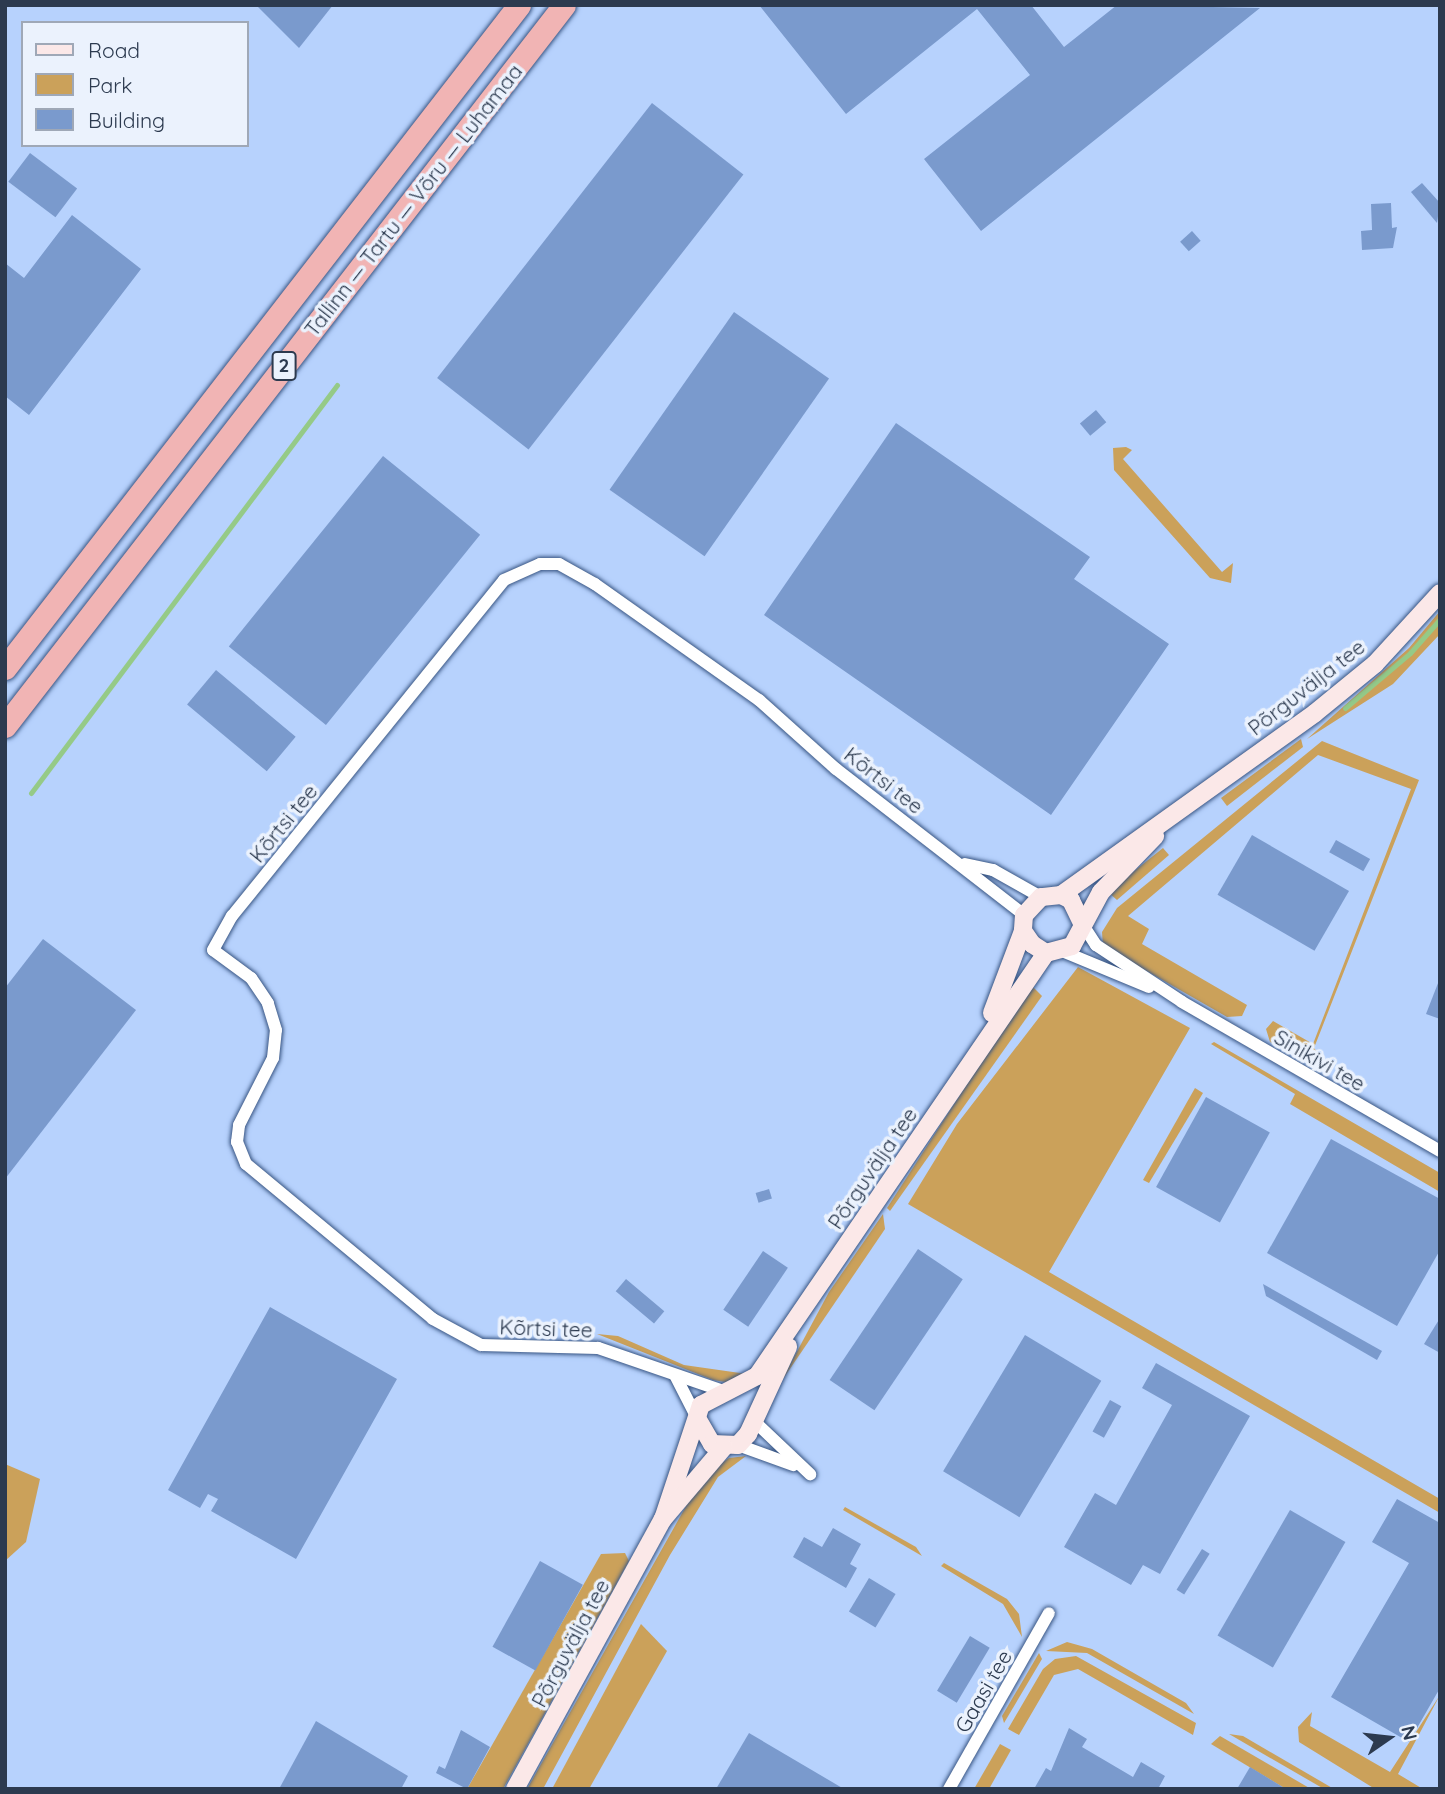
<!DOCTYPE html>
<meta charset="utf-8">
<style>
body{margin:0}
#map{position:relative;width:1445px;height:1794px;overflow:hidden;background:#b7d2fd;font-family:Quicksand,sans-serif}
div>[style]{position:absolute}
.green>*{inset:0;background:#cba15a}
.stream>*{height:5px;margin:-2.5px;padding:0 2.5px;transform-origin:2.5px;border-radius:2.5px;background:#95ca87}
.building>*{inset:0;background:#7a9acd;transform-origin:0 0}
.roads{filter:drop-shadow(0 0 2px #385583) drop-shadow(0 0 2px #385583)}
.street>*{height:12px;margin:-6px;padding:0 6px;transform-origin:6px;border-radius:6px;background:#fff}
.secondary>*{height:18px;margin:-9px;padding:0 9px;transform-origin:9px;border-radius:9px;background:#fbe8e8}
.highway>*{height:23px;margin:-11.5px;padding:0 11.5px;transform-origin:11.5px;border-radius:11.5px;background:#f1b4b4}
span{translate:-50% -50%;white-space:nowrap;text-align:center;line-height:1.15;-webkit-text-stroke:7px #ebf2fd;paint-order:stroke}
.shield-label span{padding:2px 5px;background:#ebf2fd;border:2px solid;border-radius:5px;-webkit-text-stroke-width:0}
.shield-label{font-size:19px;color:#2c3a4f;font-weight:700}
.street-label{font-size:21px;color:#2c3a4f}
.frame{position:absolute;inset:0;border:7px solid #2c3a4f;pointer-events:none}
.legend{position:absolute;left:21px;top:21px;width:228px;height:126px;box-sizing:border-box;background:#ebf2fd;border:2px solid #9fa8b7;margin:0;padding:9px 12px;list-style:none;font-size:21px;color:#2c3a4f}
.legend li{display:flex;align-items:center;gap:14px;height:35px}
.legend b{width:35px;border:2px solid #9fa8b7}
.north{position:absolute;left:1354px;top:1703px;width:70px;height:70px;-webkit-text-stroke:5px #ebf2fd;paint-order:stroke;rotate:76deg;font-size:19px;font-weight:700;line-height:28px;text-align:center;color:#2c3a4f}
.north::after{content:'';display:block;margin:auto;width:24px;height:32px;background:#2c3a4f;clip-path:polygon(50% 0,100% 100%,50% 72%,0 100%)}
</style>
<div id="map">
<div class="green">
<div style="clip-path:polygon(1126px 447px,1132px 450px,1123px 459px,1222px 572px,1233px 563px,1231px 583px,1210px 578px,1114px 470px,1113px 448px)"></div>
<div style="clip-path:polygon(1440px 611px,1440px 634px,1393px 684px,1307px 739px,1409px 648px)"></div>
<div style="clip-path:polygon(1301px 739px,1303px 747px,1227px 806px,1221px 798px)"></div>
<div style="clip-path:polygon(1322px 741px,1419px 780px,1314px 1048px,1318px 1053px,1309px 1061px,1270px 1042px,1266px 1029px,1273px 1021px,1313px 1044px,1411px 789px,1318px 755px,1128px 916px,1149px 929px,1142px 944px,1247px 1005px,1242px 1016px,1227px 1017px,1103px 946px,1102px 932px,1117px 908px)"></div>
<div style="clip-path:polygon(1163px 848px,1169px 855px,1117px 900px,1108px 892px)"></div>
<div style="clip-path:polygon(1078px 967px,1190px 1028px,1049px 1272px,1440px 1499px,1440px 1513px,908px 1204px,957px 1124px)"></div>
<div style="clip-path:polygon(1031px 985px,1042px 996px,890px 1211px,887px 1208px)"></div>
<div style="clip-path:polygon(1214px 1042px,1440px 1173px,1440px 1192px,1290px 1104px,1295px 1094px,1211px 1044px)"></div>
<div style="clip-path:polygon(1195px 1088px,1203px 1093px,1149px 1183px,1143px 1180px)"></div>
<div style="clip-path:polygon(883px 1214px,885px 1229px,779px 1385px,829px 1292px)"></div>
<div style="clip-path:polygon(597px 1334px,618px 1336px,684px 1365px,747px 1374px,731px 1383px,713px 1380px)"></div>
<div style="clip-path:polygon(746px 1456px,718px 1477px,670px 1555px,543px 1789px,527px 1789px,703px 1476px,729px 1458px)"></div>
<div style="clip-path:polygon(5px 1464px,40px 1479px,26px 1542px,5px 1561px)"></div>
<div style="clip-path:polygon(845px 1507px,916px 1547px,922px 1556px,843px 1510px)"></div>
<div style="clip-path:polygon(625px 1553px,629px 1561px,503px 1789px,467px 1789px,601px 1554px)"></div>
<div style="clip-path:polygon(944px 1563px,1007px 1599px,1019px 1614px,1022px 1637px,1003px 1604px,941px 1566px)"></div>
<div style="clip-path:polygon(641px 1624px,667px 1651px,589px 1789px,552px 1789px)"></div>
<div style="clip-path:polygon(1067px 1642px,1092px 1649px,1186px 1703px,1194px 1714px,1087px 1653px,1046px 1651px)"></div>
<div style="clip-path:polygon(1039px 1653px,1042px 1659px,1004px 1723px,1002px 1716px)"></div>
<div style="clip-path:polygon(1076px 1656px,1196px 1723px,1193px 1735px,1078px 1669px,1054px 1675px,1019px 1735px,1008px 1729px,1043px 1669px,1055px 1659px)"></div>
<div style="clip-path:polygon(1440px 1695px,1398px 1774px,1423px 1789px,1375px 1789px,1299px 1742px,1298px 1727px,1312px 1712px,1310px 1726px,1390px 1772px)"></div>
<div style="clip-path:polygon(1229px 1734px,1243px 1736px,1334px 1789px,1324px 1789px)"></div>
<div style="clip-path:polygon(1220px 1736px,1311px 1789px,1286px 1789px,1211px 1744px)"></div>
<div style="clip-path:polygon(1000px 1744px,1011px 1750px,989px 1789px,974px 1789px)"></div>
</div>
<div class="stream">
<div style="left:1345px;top:708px;width:85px;rotate:-40.2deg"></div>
<div style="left:1410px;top:653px;width:45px;rotate:-48.6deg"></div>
<div style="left:31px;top:793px;width:510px;rotate:-53.13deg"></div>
</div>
<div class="building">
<div style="clip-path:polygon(256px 5px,333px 5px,299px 48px)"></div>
<div style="clip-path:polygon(759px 5px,1031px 5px,1064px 47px,1117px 5px,1260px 8px,981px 231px,924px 159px,1030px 75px,977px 9px,846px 114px)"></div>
<div style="left:652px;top:103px;width:116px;height:349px;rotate:38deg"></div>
<div style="left:30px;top:153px;width:59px;height:36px;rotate:37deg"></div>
<div style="clip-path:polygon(1422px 183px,1440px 203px,1437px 223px,1411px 192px)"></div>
<div style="clip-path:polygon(1391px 203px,1392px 228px,1397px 227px,1393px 248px,1362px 250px,1361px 231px,1372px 230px,1371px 204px)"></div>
<div style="clip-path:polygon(72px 215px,141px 269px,29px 415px,5px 396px,5px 263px,24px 278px)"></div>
<div style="left:1192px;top:231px;width:13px;height:16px;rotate:48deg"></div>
<div style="left:734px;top:312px;width:116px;height:217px;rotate:35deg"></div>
<div style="left:1096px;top:410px;width:16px;height:21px;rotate:50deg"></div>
<div style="clip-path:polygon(896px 423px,1090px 557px,1074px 579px,1169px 644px,1051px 815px,764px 615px)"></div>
<div style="left:383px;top:456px;width:125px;height:245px;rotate:39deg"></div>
<div style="left:216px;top:670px;width:104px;height:45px;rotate:40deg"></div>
<div style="left:1252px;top:835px;width:112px;height:69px;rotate:30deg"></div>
<div style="left:1336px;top:840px;width:39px;height:14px;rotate:29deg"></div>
<div style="clip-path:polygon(43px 939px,136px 1010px,5px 1179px,5px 988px)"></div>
<div style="clip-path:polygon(1440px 978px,1440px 1019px,1426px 1014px)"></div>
<div style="left:1206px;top:1097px;width:73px;height:103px;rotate:29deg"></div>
<div style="clip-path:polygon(1331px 1139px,1440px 1199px,1440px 1250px,1397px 1326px,1267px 1253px)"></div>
<div style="left:769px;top:1189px;width:10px;height:14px;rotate:73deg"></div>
<div style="left:918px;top:1249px;width:54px;height:158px;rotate:34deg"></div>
<div style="left:763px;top:1251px;width:30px;height:71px;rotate:34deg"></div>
<div style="left:626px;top:1279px;width:50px;height:16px;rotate:40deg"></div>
<div style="clip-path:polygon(1263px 1284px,1382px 1351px,1377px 1360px,1266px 1296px)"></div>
<div style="clip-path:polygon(270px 1307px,397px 1379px,296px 1559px,211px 1511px,218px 1499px,208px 1494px,200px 1508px,168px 1490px)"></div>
<div style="clip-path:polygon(1440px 1318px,1440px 1353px,1424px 1344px)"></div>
<div style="left:1025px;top:1335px;width:89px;height:159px;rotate:31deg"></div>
<div style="clip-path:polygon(1156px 1363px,1250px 1416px,1160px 1574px,1143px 1565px,1131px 1585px,1064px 1547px,1095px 1493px,1116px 1505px,1172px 1405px,1142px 1388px)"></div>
<div style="left:1110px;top:1400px;width:13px;height:36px;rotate:29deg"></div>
<div style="clip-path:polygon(1397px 1499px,1440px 1523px,1440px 1688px,1409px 1742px,1331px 1697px,1409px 1563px,1372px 1542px)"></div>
<div style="left:1290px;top:1510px;width:64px;height:145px;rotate:30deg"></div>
<div style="clip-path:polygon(833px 1528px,861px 1544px,850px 1564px,857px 1568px,846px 1588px,793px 1557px,804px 1537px,822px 1547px)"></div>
<div style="left:1202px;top:1549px;width:9px;height:48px;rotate:32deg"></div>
<div style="left:540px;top:1561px;width:49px;height:98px;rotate:29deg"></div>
<div style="left:869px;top:1578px;width:31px;height:39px;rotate:31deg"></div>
<div style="left:970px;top:1636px;width:23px;height:64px;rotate:31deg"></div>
<div style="clip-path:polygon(316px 1721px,408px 1776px,401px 1789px,279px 1789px)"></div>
<div style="clip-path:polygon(1069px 1728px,1087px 1739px,1082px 1747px,1133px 1777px,1141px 1762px,1165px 1776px,1158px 1789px,1034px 1789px,1046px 1768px,1051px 1771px)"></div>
<div style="clip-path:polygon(461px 1730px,490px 1747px,467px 1789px,436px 1773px,439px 1766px,445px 1769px)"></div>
<div style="clip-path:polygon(749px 1733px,844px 1789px,716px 1789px)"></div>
<div style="clip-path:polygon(1250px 1767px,1286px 1789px,1237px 1789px)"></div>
</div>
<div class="roads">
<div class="street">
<div style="left:965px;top:864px;width:29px;rotate:12deg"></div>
<div style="left:993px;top:870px;width:55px;rotate:29.4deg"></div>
<div style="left:1083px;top:925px;width:24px;rotate:57deg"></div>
<div style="left:1096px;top:945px;width:103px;rotate:33.5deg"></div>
<div style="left:1182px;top:1002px;width:298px;rotate:30deg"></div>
<div style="left:1062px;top:951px;width:94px;rotate:22.5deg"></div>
<div style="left:676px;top:1377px;width:46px;rotate:62.9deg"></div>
<div style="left:729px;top:1393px;width:139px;rotate:-161deg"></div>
<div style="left:598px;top:1348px;width:117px;rotate:-178.5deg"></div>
<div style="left:481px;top:1345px;width:55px;rotate:-151.6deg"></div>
<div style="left:433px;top:1319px;width:243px;rotate:-140.3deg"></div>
<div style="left:246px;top:1164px;width:24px;rotate:-112deg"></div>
<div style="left:237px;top:1142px;width:17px;rotate:-83deg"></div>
<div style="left:239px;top:1125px;width:75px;rotate:-63.1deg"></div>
<div style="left:273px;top:1058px;width:28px;rotate:-84deg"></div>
<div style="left:276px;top:1030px;width:28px;rotate:-107deg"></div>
<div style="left:268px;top:1003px;width:30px;rotate:-124deg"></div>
<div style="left:251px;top:978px;width:47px;rotate:-143.6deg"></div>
<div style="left:213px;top:950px;width:39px;rotate:-61deg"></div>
<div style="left:232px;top:916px;width:432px;rotate:-51deg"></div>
<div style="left:504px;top:580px;width:39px;rotate:-24deg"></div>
<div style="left:540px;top:564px;width:19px"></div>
<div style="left:559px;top:564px;width:41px;rotate:29.1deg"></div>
<div style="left:595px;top:584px;width:201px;rotate:35.3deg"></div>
<div style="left:759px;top:700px;width:103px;rotate:41.9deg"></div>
<div style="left:836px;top:769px;width:238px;rotate:37.8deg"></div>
<div style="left:753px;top:1420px;width:79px;rotate:43.5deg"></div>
<div style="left:738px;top:1445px;width:59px;rotate:20deg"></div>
<div style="left:949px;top:1789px;width:202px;rotate:-60.4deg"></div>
</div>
<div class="secondary">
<div style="left:1061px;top:895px;width:312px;rotate:-35.6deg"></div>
<div style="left:1315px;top:713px;width:77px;rotate:-39.2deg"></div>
<div style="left:1375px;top:664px;width:96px;rotate:-47.5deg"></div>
<div style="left:1083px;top:925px;width:28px;rotate:-116deg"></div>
<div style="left:1071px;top:900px;width:11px;rotate:-153deg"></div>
<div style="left:1061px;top:895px;width:20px;rotate:174deg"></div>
<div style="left:1041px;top:897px;width:25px;rotate:133deg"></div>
<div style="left:1024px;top:915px;width:16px;rotate:94deg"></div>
<div style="left:1023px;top:931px;width:16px;rotate:55deg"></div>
<div style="left:1032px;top:944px;width:17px;rotate:33deg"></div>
<div style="left:1046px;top:953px;width:27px;rotate:-15deg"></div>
<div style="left:1072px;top:946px;width:61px;rotate:-61.8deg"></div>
<div style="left:1101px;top:892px;width:78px;rotate:-46deg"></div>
<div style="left:992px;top:1013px;width:88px;rotate:-69.3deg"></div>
<div style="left:697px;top:1418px;width:30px;rotate:60deg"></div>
<div style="left:712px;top:1444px;width:26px;rotate:2deg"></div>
<div style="left:738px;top:1445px;width:15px;rotate:-48deg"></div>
<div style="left:748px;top:1434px;width:96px;rotate:-65.3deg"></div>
<div style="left:663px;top:1519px;width:120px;rotate:-71.6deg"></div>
<div style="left:701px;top:1405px;width:63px;rotate:-27.4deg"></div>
<div style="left:757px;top:1376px;width:512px;rotate:-55.66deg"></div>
<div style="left:515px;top:1789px;width:308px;rotate:-61.3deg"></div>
<div style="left:663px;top:1519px;width:94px;rotate:-49.7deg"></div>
</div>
<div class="highway">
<div style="left:5px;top:668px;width:839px;rotate:-52.21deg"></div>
<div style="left:5px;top:726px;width:912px;rotate:-52.21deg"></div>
</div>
</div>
<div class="shield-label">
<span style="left:284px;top:366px">2</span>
</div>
<div class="street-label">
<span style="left:413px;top:200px;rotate:-52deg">Tallinn — Tartu — Võru — Luhamaa</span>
<span style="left:1306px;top:687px;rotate:-38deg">Põrguvälja tee</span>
<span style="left:884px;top:780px;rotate:38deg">Kõrtsi tee</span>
<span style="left:283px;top:823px;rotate:-51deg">Kõrtsi tee</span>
<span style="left:1320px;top:1060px;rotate:30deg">Sinikivi tee</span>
<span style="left:872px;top:1168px;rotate:-56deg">Põrguvälja tee</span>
<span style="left:546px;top:1328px;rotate:2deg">Kõrtsi tee</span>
<span style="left:570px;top:1643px;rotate:-62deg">Põrguvälja tee</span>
<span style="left:983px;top:1691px;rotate:-60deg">Gaasi tee</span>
</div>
<div class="frame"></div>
<ul class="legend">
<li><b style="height:9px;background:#fbe8e8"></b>Road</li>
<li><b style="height:19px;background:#cba15a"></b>Park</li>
<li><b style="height:19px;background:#7a9acd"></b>Building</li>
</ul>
<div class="north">N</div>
</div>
